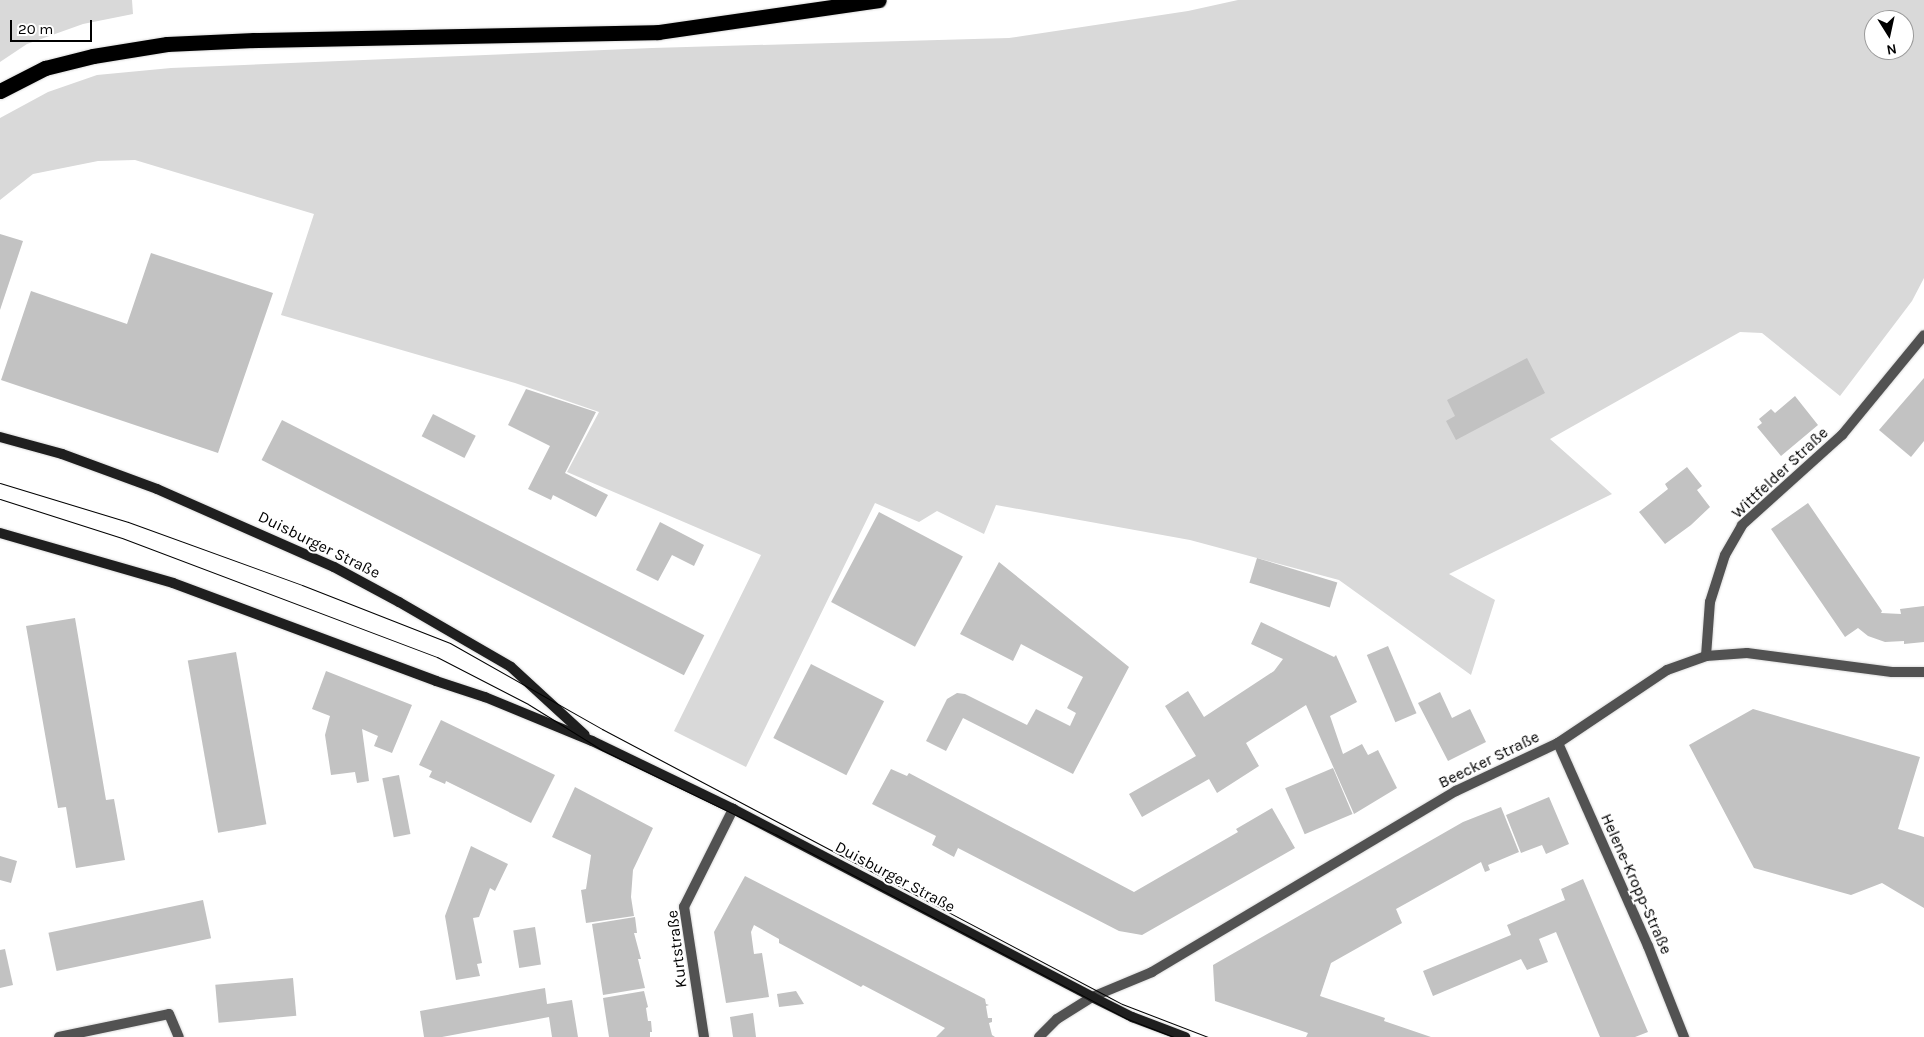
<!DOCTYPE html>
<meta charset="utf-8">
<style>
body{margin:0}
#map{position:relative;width:1924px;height:1037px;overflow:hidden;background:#fff;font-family:Karla,sans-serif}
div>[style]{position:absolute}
.green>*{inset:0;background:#d9d9d9}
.building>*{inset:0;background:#c2c2c2;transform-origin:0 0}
.roads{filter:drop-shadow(0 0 1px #dbdbdb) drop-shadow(0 0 1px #dbdbdb)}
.street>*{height:10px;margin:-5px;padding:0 5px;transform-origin:5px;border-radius:5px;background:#525252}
.secondary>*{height:10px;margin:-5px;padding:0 5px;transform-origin:5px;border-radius:5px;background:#1f1f1f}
.highway>*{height:15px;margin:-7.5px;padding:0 7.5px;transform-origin:7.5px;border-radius:7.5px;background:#000}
.tram>*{height:1px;margin:-0.5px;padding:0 0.5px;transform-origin:0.5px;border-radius:0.5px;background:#000}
span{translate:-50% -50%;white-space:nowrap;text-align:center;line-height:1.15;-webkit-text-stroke:4px #fff;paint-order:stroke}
.street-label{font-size:16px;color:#000}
.north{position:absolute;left:1864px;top:10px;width:50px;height:50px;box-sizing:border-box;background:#fff;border:1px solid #999;border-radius:50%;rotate:170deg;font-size:14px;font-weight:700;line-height:20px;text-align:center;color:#000}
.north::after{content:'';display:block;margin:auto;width:18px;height:22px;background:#000;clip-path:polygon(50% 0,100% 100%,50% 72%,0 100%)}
.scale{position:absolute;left:10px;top:20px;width:82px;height:22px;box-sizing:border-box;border:2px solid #000;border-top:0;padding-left:6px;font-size:15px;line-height:18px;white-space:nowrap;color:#000;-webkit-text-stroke:4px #fff;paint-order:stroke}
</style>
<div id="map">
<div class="green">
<div style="clip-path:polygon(0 0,132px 0,133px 14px,83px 24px,27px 44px,0 62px)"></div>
<div style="clip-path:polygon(evenodd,1238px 0,1924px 0,1924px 278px,1912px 301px,1840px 396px,1762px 333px,1740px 332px,1550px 439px,1612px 494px,1449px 574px,1495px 600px,1471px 675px,1339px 580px,1190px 540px,996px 505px,984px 534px,937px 511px,919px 522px,875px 503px,746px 767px,674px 731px,761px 555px,567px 472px,599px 412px,515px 383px,281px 315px,314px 214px,135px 160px,98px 161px,33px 174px,0 200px,0 118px,48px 92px,97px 75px,171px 68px,652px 48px,1009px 38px,1188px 11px,1238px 0,1874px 20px,1904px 20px,1904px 50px,1874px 50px,1874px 20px)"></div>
</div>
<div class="building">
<div style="clip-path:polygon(0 234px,23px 241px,0 310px)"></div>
<div style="clip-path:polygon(151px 253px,273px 293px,218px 453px,1px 380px,31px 291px,127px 324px)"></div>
<div style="clip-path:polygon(1527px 358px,1545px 393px,1456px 440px,1446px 421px,1455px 416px,1447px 400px)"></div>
<div style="clip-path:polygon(1924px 378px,1924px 441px,1911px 457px,1879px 430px)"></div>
<div style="clip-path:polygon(526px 389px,596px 412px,565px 473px,608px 495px,596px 517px,553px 495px,551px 500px,528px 489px,550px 446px,508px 425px)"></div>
<div style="clip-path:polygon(1795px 396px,1818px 425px,1781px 456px,1757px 427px,1762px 423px,1759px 419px,1771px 409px,1775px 413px)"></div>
<div style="left:433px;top:414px;width:48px;height:25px;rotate:27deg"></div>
<div style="left:282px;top:420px;width:474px;height:45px;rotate:27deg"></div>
<div style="clip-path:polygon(1687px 467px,1702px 486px,1697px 490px,1710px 507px,1691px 525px,1665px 544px,1639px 512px,1668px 489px,1665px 484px)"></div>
<div style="clip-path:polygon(1808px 503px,1882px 611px,1881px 613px,1901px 614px,1900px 609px,1924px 606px,1924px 642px,1904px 644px,1904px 641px,1885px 642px,1868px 636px,1858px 628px,1845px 637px,1771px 529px)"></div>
<div style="left:879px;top:512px;width:95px;height:102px;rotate:28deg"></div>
<div style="clip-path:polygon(660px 522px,704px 545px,694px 566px,672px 555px,658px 581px,636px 570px)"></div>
<div style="left:1257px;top:558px;width:84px;height:26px;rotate:17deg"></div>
<div style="clip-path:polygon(999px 562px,1129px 667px,1073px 774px,963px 718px,946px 751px,926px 741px,947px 699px,957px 693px,965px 694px,1027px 725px,1036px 709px,1070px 726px,1076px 713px,1067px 708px,1083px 677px,1021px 644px,1013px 661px,960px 634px)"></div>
<div style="clip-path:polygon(75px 618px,106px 800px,114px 799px,125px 860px,76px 868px,66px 807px,58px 808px,26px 626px)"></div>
<div style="clip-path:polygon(1261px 622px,1334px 657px,1336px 655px,1357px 702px,1330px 716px,1343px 754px,1362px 744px,1368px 755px,1378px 750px,1397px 788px,1354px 814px,1306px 705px,1246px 743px,1259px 766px,1217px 793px,1209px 779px,1142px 817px,1129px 794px,1196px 756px,1165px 706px,1188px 691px,1204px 717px,1274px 671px,1283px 659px,1251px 644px)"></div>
<div style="left:1388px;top:646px;width:73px;height:23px;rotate:67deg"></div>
<div style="left:236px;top:652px;width:175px;height:49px;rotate:80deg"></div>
<div style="left:811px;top:664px;width:82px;height:83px;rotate:27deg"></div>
<div style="clip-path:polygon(326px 671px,412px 705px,392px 753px,374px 746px,378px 736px,362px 729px,369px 781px,357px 783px,355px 772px,331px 775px,325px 735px,330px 716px,312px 709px)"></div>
<div style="clip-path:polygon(1440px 692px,1452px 718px,1470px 709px,1486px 742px,1448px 761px,1418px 703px)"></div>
<div style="clip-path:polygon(1753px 709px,1920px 757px,1898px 829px,1924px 837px,1924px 908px,1882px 883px,1851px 895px,1754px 868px,1689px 745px)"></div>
<div style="clip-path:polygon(441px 720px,555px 775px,531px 823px,446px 781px,445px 784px,429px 777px,432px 771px,419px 765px)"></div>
<div style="left:1333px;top:768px;width:50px;height:52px;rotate:67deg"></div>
<div style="clip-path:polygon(891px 769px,907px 776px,909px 773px,1134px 892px,1238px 832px,1236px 829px,1272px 808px,1295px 848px,1142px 935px,1119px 931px,958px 848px,954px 857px,932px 845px,936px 836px,872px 804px)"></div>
<div style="left:399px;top:775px;width:60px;height:17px;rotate:79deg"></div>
<div style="clip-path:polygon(575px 787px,653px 828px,633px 870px,631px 897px,634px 916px,586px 923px,581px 890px,586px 889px,591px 855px,552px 837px)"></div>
<div style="clip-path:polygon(1549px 797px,1569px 844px,1546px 854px,1542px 845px,1521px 853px,1506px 815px)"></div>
<div style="clip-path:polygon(1501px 807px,1519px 852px,1488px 865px,1490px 870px,1485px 872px,1481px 862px,1396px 909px,1402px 923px,1331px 963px,1320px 996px,1385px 1018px,1384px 1021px,1431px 1037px,1306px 1037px,1308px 1033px,1215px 1001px,1213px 965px,1463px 822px)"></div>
<div style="clip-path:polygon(471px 846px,508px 864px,495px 891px,490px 888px,479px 917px,473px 918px,482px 963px,477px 964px,480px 976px,456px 980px,445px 916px)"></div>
<div style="clip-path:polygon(0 856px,17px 861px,11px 883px,0 880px)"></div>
<div style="clip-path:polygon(745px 876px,985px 999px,986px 1004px,989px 1005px,986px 1006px,988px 1018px,992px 1018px,992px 1022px,989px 1023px,992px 1035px,995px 1037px,936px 1037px,945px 1028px,863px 985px,861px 987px,779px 943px,779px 939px,754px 925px,751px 932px,754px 954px,762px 953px,769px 997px,726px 1003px,714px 932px)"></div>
<div style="clip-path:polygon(1583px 879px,1648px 1032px,1635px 1037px,1600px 1037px,1556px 932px,1539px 939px,1548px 962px,1527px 970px,1521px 959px,1433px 996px,1423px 971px,1511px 935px,1507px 925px,1565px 900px,1561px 889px)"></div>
<div style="left:203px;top:900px;width:39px;height:158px;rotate:78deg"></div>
<div style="clip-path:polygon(635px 917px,637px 933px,634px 933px,641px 959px,638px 959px,645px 988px,603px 995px,592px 924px)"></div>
<div style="left:535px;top:927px;width:38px;height:22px;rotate:81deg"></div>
<div style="clip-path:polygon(5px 949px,13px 985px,0 988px,0 950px)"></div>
<div style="left:293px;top:978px;width:38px;height:78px;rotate:85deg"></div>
<div style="clip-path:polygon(545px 988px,547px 1004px,572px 1000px,578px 1037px,552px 1037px,549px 1017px,442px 1037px,424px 1037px,420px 1011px)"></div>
<div style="clip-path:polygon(644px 991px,648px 1007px,646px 1008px,648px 1021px,651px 1021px,652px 1032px,650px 1032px,650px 1037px,609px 1037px,603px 998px)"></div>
<div style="clip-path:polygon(796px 991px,804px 1004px,779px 1007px,777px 994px)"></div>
<div style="clip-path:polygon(753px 1013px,756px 1037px,733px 1037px,730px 1017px)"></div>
</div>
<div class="roads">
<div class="street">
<div style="left:1706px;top:656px;width:54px;rotate:-85.8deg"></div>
<div style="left:1710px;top:602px;width:49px;rotate:-72.3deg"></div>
<div style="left:1725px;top:555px;width:34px;rotate:-60deg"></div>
<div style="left:1742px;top:525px;width:135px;rotate:-42deg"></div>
<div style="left:1842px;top:435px;width:129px;rotate:-50.6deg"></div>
<div style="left:1558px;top:743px;width:222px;rotate:66.1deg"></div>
<div style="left:1648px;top:946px;width:98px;rotate:68.4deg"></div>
<div style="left:59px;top:1037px;width:112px;rotate:-11.8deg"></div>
<div style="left:169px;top:1014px;width:25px;rotate:67deg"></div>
<div style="left:704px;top:1037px;width:132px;rotate:-98.7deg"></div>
<div style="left:684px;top:907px;width:110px;rotate:-63.4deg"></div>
<div style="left:1039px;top:1037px;width:25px;rotate:-45deg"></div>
<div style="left:1057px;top:1019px;width:41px;rotate:-32.2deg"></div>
<div style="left:1092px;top:997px;width:65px;rotate:-22.6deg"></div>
<div style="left:1152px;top:972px;width:354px;rotate:-30.8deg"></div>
<div style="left:1456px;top:791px;width:113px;rotate:-25.2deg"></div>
<div style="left:1558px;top:743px;width:131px;rotate:-33.8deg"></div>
<div style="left:1667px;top:670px;width:41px;rotate:-19.7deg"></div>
<div style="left:1706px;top:656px;width:41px;rotate:-4.2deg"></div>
<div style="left:1747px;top:653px;width:146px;rotate:7.5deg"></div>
<div style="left:1892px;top:672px;width:32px"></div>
</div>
<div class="secondary">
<div style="left:0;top:437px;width:64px;rotate:15.3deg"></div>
<div style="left:62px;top:454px;width:101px;rotate:20.2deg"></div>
<div style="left:157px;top:489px;width:193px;rotate:23.8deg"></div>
<div style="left:334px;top:567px;width:74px;rotate:28.3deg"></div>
<div style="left:399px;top:602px;width:129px;rotate:30.1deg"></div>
<div style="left:511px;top:667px;width:100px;rotate:42.6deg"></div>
<div style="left:0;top:533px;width:180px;rotate:16.1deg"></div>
<div style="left:173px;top:583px;width:281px;rotate:20.4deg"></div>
<div style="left:436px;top:681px;width:52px;rotate:18.1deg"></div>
<div style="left:485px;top:697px;width:116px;rotate:22.4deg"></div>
<div style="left:592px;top:741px;width:157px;rotate:25.7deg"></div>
<div style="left:733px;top:809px;width:405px;rotate:27.6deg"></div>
<div style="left:1092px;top:997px;width:45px;rotate:26.6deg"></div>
<div style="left:1132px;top:1017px;width:57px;rotate:20.7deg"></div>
</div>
<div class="highway">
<div style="left:0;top:91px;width:51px;rotate:-27.1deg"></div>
<div style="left:45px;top:68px;width:49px;rotate:-14deg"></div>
<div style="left:93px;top:56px;width:75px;rotate:-9.2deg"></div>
<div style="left:167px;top:44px;width:87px;rotate:-2.6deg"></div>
<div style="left:254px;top:40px;width:404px;rotate:-1.1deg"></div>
<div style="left:658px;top:32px;width:223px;rotate:-8.2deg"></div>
</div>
</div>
<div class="tram">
<div style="left:0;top:483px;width:134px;rotate:16.9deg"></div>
<div style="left:128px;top:522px;width:185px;rotate:19.9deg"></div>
<div style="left:302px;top:585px;width:159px;rotate:21.4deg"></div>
<div style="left:450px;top:643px;width:175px;rotate:29.5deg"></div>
<div style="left:602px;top:729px;width:588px;rotate:27.87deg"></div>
<div style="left:1122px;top:1004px;width:92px;rotate:21deg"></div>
<div style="left:0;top:499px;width:128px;rotate:17.7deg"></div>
<div style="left:122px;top:538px;width:337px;rotate:20.7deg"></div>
<div style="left:437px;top:657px;width:102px;rotate:27.3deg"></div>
<div style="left:528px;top:704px;width:87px;rotate:31.9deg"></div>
<div style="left:602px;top:750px;width:192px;rotate:25.9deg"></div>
<div style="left:775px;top:834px;width:395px;rotate:27.7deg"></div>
<div style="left:1125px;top:1018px;width:53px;rotate:21.2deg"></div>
</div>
<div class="street-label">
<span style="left:1780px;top:473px;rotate:-43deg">Wittfelder Straße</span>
<span style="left:319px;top:545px;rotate:26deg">Duisburger Straße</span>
<span style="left:1489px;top:760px;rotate:-26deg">Beecker Straße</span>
<span style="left:895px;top:877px;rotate:28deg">Duisburger Straße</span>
<span style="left:1636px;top:884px;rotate:66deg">Helene-Kropp-Straße</span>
<span style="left:677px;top:949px;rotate:-97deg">Kurtstraße</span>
</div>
<div class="north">N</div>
<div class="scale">20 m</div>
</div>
